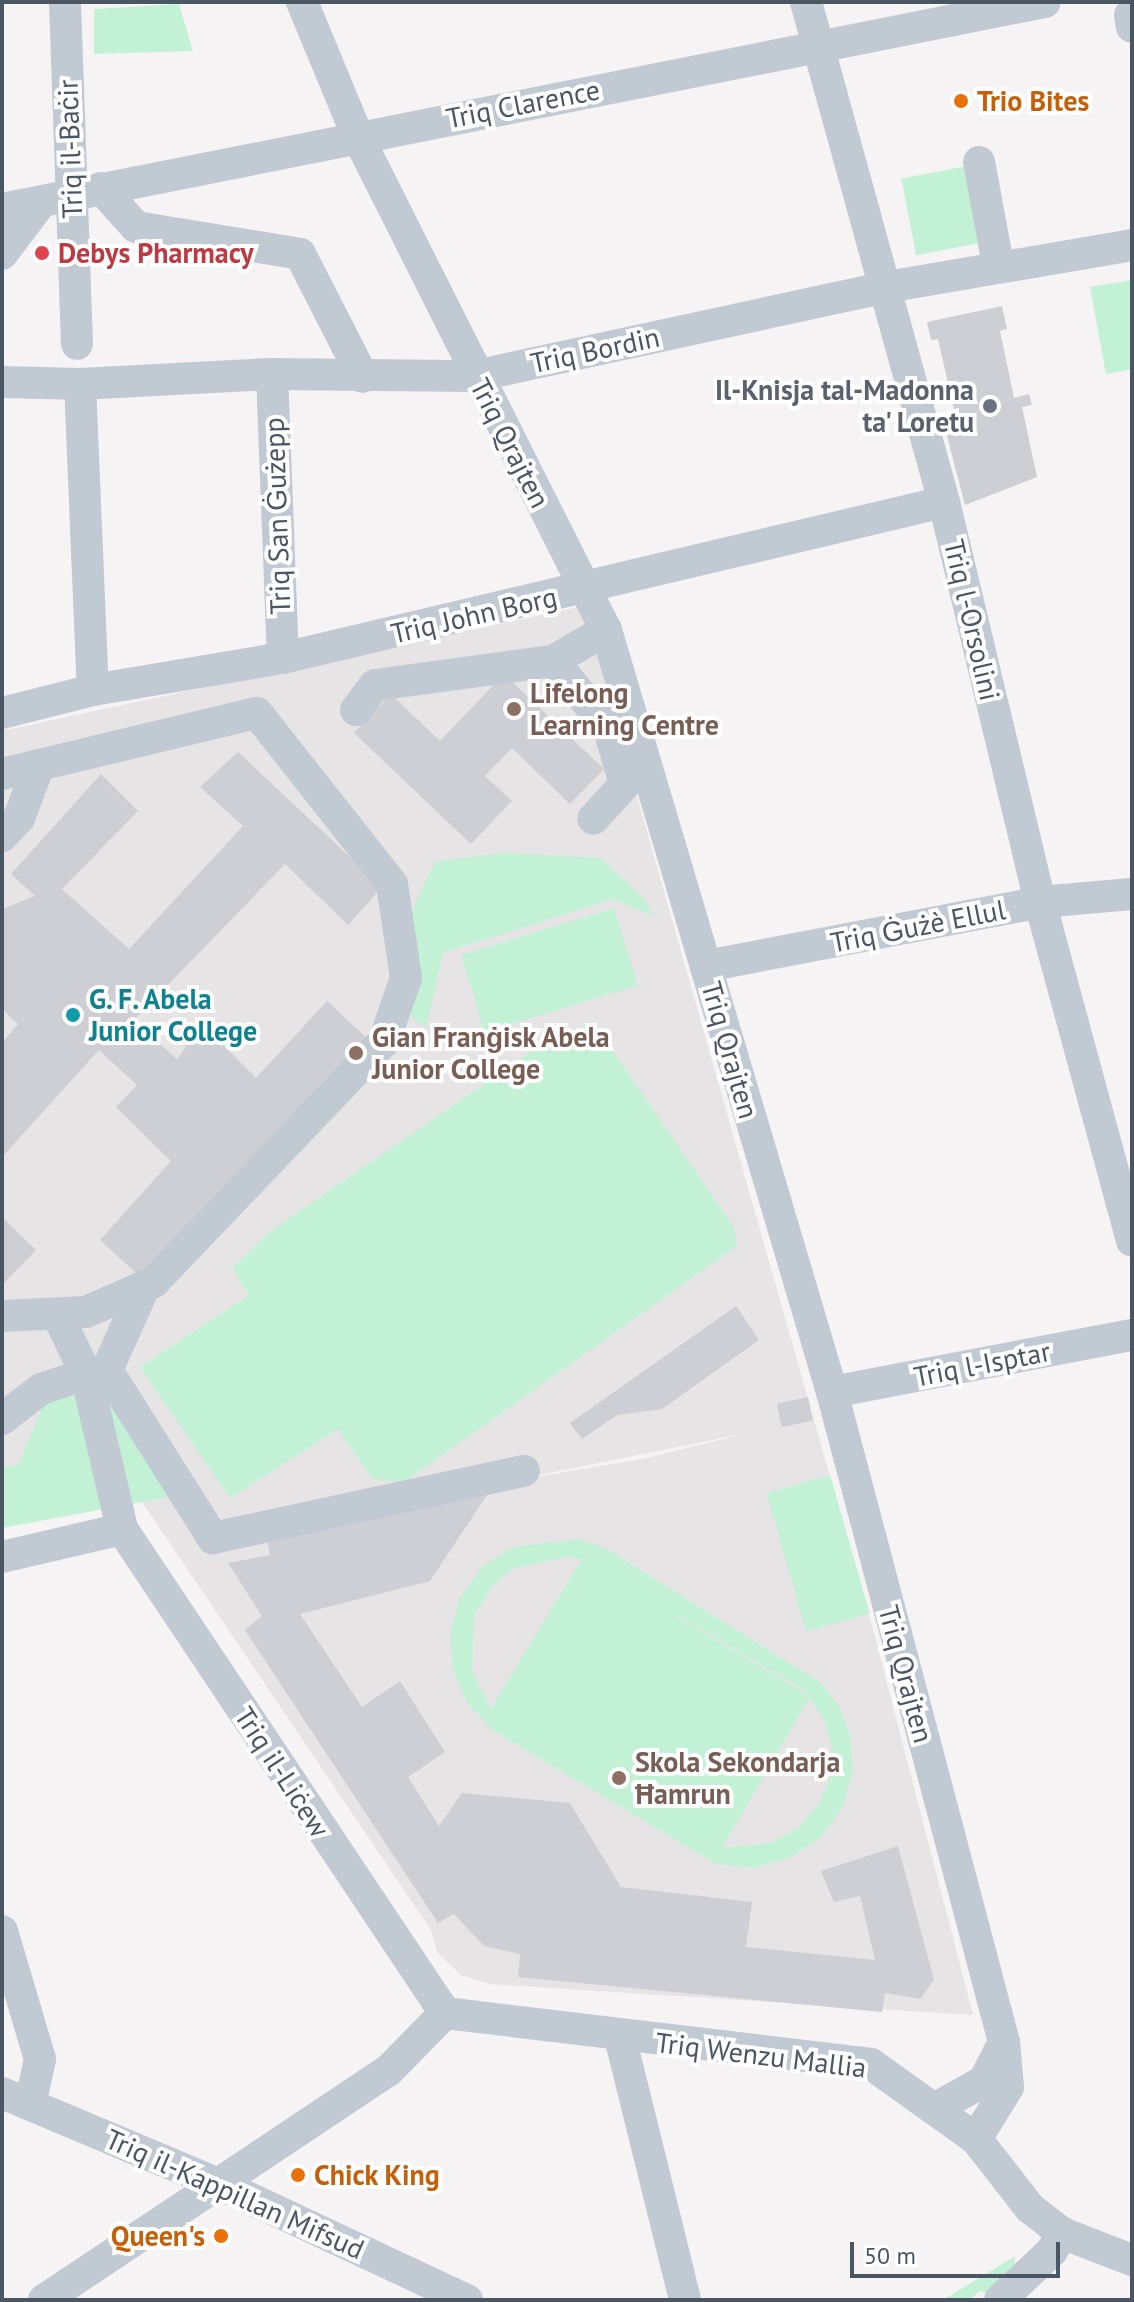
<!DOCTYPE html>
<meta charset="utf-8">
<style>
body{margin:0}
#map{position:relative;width:1134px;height:2302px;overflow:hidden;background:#f5f3f3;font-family:"PT Sans",sans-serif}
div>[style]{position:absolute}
.education>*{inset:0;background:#e6e4e5}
.green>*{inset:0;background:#c3f1d5;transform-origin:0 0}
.building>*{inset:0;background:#cdcfd5;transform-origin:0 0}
.minor>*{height:32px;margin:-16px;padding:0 16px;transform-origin:16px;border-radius:16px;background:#c1cad2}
.dots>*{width:22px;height:22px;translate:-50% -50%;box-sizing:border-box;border:4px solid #fff;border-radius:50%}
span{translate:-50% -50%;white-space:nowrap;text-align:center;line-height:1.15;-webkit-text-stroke:8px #fff;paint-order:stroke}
.food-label{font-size:28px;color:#c56008;font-weight:700}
.left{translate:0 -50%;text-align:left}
.right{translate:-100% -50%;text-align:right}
.street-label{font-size:28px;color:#4a5661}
.health-label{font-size:28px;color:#be3a42;font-weight:700}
.worship-label{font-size:28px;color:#5b616d;font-weight:700}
.education-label{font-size:28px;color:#785e54;font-weight:700}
.culture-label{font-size:28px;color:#0d838f;font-weight:700}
.frame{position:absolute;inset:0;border:4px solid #4a5661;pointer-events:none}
.scale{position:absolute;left:850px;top:2242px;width:210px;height:36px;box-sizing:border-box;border:4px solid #4a5661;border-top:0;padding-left:10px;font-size:24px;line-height:28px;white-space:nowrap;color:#4a5661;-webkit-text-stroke:6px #fff;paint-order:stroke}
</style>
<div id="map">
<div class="education">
<div style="clip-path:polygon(evenodd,583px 606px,869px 1614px,973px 2015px,489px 1984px,461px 1975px,437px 1952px,431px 1930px,140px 1499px,2px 1527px,2px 731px,583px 606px,748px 1433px,642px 1459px,529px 1478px,529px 1477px,748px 1433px)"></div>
</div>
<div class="green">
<div style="clip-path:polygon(179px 4px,193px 51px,94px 54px,94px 9px)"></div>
<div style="left:972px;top:165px;width:78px;height:72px;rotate:79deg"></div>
<div style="clip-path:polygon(1132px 280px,1132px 369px,1106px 374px,1090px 287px)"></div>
<div style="clip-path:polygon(506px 853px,601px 858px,645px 900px,653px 916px,613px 899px,443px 953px,426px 1028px,406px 1012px,410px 915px,435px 861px)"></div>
<div style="left:614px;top:908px;width:81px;height:160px;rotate:73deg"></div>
<div style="clip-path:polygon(595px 1025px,733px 1226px,737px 1246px,404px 1482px,372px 1479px,338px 1429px,230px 1498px,140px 1367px,249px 1295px,232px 1268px,268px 1233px,561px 1031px)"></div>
<div style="clip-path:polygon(132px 1384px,190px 1493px,2px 1528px,2px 1468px,19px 1464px,47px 1395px)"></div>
<div style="left:830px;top:1475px;width:144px;height:66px;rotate:74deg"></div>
<div style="clip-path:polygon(evenodd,579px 1539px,607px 1549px,821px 1683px,839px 1707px,850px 1735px,853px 1772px,842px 1808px,820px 1838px,789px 1858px,753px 1868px,716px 1864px,494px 1731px,468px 1704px,453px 1671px,450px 1633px,460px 1598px,482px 1567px,513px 1547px,579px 1539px,569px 1556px,581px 1560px,491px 1709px,472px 1670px,474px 1615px,491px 1588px,512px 1569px,569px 1556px,579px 1539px,678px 1616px,806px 1691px,808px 1695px,677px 1617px,678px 1616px,579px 1539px,809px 1698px,823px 1717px,832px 1746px,830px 1777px,818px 1805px,798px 1828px,770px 1843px,722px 1848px,809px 1698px)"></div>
<div style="clip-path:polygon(1015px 2256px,1014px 2275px,987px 2293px,980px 2291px,969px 2300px,943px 2300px)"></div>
</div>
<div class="building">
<div style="clip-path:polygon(1002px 306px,1007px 329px,1000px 331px,1014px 398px,1029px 394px,1032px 405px,1022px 407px,1037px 477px,965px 505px,943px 421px,956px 418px,938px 339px,931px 340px,927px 322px)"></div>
<div style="clip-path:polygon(504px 674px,604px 769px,570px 804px,512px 748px,485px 776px,512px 801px,471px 844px,354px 733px,391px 694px,440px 741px)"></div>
<div style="clip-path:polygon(238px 752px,382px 887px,348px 925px,285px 864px,134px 1020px,177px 1059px,202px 1024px,256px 1078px,327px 1001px,371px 1042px,146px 1282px,100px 1240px,171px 1161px,116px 1107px,137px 1085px,99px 1050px,2px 1157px,2px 1043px,18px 1024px,2px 1009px,2px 909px,35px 896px,11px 874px,101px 774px,138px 811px,62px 889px,129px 949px,243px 826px,200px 787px)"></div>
<div style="clip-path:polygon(2px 1217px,36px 1250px,2px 1285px)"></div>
<div style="clip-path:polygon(736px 1306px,759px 1340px,662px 1409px,617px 1415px,582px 1439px,570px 1423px)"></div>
<div style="left:808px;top:1397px;width:24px;height:32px;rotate:78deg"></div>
<div style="clip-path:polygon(495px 1483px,430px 1581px,300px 1614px,362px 1707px,400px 1681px,445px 1752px,408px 1777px,439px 1826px,462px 1793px,570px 1803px,621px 1887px,752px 1902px,746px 1947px,875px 1960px,860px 1896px,834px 1902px,821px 1871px,898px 1846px,934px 1980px,920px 1999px,885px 1993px,882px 2012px,518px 1977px,520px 1954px,484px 1946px,454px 1914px,438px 1923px,245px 1630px,262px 1616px,228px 1563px,270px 1555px,266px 1533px)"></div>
</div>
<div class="minor">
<div style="left:65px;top:2px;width:342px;rotate:88deg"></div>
<div style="left:302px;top:2px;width:144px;rotate:67.5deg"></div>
<div style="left:357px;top:135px;width:554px;rotate:63.3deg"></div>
<div style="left:606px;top:630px;width:795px;rotate:73.48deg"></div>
<div style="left:832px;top:1392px;width:672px;rotate:75.18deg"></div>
<div style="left:1004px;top:2042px;width:45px;rotate:84.9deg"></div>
<div style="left:1008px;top:2087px;width:61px;rotate:121.6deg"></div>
<div style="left:806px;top:2px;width:519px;rotate:74.57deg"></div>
<div style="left:944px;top:502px;width:411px;rotate:76.5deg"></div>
<div style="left:1040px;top:902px;width:351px;rotate:74.8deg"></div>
<div style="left:1130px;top:15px;width:12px;rotate:81deg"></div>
<div style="left:979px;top:162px;width:105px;rotate:79.5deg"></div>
<div style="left:101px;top:188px;width:52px;rotate:48.1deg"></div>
<div style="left:136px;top:227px;width:166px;rotate:9.3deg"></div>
<div style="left:300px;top:254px;width:138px;rotate:62.9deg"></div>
<div style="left:2px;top:209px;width:1063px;rotate:-11.23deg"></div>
<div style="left:2px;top:254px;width:65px;rotate:-53.1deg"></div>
<div style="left:272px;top:374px;width:284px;rotate:87.8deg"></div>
<div style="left:2px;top:382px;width:78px;rotate:1.5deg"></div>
<div style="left:80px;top:384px;width:192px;rotate:-3deg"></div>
<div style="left:272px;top:374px;width:203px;rotate:0.6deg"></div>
<div style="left:475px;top:376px;width:415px;rotate:-12.2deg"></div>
<div style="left:881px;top:288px;width:255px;rotate:-9.7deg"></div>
<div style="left:80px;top:384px;width:306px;rotate:87.6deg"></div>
<div style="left:553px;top:661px;width:88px;rotate:50.5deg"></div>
<div style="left:609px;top:729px;width:57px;rotate:73.8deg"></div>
<div style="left:625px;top:784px;width:47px;rotate:132.4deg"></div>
<div style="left:356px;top:710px;width:31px;rotate:-53deg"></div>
<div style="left:375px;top:685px;width:180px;rotate:-7.7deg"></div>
<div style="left:553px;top:661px;width:61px;rotate:-30.3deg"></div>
<div style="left:2px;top:713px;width:94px;rotate:-14.2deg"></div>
<div style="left:93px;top:690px;width:193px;rotate:-9.6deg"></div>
<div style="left:283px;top:658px;width:679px;rotate:-13.28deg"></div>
<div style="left:2px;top:774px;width:262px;rotate:-13.5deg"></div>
<div style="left:257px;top:713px;width:218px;rotate:51.7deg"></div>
<div style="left:392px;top:884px;width:95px;rotate:81.5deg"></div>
<div style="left:406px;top:978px;width:67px;rotate:109.2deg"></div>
<div style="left:384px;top:1041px;width:333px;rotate:133.7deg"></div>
<div style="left:154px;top:1282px;width:74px;rotate:156.2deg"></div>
<div style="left:86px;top:1312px;width:84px;rotate:177.3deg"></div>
<div style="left:2px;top:836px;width:25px;rotate:-47deg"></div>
<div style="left:19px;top:818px;width:57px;rotate:-69.3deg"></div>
<div style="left:706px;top:966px;width:340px;rotate:-10.8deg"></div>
<div style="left:1040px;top:902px;width:92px;rotate:-5deg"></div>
<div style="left:145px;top:1285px;width:93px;rotate:114.1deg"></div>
<div style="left:107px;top:1370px;width:199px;rotate:57.8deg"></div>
<div style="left:213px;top:1538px;width:318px;rotate:-12.2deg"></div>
<div style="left:58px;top:1316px;width:64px;rotate:64.2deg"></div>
<div style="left:86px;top:1374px;width:159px;rotate:76.9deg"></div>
<div style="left:122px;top:1529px;width:582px;rotate:56.28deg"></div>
<div style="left:832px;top:1392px;width:305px;rotate:-10.8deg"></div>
<div style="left:2px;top:1419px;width:49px;rotate:-37.6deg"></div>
<div style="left:41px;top:1389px;width:47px;rotate:-18.4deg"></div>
<div style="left:2px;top:1557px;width:123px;rotate:-13.1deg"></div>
<div style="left:2px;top:1931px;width:134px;rotate:73.5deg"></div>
<div style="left:40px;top:2059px;width:43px;rotate:102.1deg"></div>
<div style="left:445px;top:2013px;width:429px;rotate:6.8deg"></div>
<div style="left:871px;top:2064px;width:129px;rotate:35.5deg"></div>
<div style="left:976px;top:2139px;width:88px;rotate:52deg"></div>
<div style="left:1030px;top:2208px;width:41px;rotate:38deg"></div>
<div style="left:1062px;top:2233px;width:75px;rotate:21.1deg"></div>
<div style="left:620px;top:2037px;width:271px;rotate:76.1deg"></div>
<div style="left:2px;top:2093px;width:235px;rotate:22.8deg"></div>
<div style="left:219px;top:2184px;width:274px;rotate:25.1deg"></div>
<div style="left:934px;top:2109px;width:57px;rotate:-29.2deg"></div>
<div style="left:984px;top:2081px;width:44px;rotate:-62.9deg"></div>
<div style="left:44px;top:2300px;width:413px;rotate:-33.7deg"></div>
<div style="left:388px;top:2071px;width:81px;rotate:-45.5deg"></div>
<div style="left:1000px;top:2300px;width:71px;rotate:-43.3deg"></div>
<div style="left:1052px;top:2251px;width:21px;rotate:-61deg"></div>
</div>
<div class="dots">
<div style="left:961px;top:101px;background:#e8710a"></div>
<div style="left:42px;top:253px;background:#e0444e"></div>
<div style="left:990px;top:406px;background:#6b7280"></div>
<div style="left:514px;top:709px;background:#8d6e63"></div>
<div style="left:73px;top:1015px;background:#0f9aa8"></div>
<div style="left:356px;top:1053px;background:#8d6e63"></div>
<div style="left:619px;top:1778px;background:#8d6e63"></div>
<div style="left:298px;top:2175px;background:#e8710a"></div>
<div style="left:221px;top:2236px;background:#e8710a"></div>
</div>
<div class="food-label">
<span class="left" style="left:977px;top:101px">Trio Bites</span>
<span class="left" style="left:314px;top:2175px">Chick King</span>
<span class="right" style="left:205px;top:2236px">Queen's</span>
</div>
<div class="street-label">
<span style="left:523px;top:104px;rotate:-11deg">Triq Clarence</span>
<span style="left:70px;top:149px;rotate:-92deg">Triq il-Baċir</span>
<span style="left:595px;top:350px;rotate:-12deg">Triq Bordin</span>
<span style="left:510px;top:443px;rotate:63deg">Triq Qrajten</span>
<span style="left:277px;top:516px;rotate:-92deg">Triq San Ġużepp</span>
<span style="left:474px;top:615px;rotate:-13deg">Triq John Borg</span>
<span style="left:972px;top:620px;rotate:77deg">Triq l-Orsolini</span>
<span style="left:918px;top:926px;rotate:-11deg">Triq Ġużè Ellul</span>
<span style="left:730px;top:1050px;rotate:74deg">Triq Qrajten</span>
<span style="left:982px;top:1364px;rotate:-11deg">Triq l-Isptar</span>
<span style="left:906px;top:1674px;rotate:75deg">Triq Qrajten</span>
<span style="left:282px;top:1772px;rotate:57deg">Triq il-Liċew</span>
<span style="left:761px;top:2055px;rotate:7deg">Triq Wenzu Mallia</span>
<span style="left:235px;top:2194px;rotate:24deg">Triq il-Kappillan Mifsud</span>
</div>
<div class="health-label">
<span class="left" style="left:58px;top:253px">Debys Pharmacy</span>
</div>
<div class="worship-label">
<span class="right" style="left:974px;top:406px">Il-Knisja tal-Madonna<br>ta' Loretu</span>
</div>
<div class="education-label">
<span class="left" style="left:530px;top:709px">Lifelong<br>Learning Centre</span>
<span class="left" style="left:372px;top:1053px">Gian Franġisk Abela<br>Junior College</span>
<span class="left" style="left:635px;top:1778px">Skola Sekondarja<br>Ħamrun</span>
</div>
<div class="culture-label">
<span class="left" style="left:89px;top:1015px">G. F. Abela<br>Junior College</span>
</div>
<div class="frame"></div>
<div class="scale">50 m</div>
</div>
